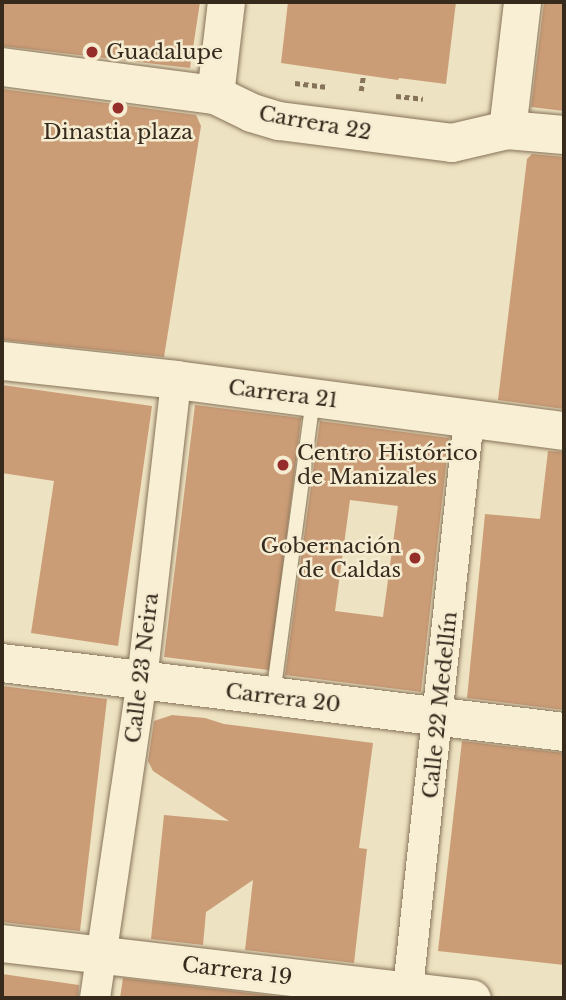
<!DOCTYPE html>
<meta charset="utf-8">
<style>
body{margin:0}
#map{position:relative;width:566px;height:1000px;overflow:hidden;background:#ede2c1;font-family:"Libre Baskerville",serif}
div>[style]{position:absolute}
.building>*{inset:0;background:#cb9d77;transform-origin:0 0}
.path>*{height:4.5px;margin-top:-2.25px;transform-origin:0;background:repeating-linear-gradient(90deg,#877359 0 5px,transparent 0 8.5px)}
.roads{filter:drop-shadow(0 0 2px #877359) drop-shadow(0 0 2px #877359)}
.service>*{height:14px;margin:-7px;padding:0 7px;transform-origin:7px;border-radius:7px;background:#f8efd4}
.minor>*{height:30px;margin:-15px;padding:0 15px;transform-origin:15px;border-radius:15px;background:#f8efd4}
.tertiary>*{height:37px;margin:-18.5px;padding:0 18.5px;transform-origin:18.5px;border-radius:18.5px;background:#f8efd4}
.secondary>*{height:38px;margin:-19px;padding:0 19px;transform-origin:19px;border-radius:19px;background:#f8efd4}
.dots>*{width:19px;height:19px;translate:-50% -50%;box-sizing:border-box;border:4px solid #f5ecd1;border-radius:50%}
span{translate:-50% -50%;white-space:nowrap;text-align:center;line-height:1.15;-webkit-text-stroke:5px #f5ecd1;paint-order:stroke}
.poi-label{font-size:21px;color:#362a1d}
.left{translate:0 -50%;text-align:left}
.right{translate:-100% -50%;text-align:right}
.street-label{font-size:21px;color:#362a1d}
.frame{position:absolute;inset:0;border:4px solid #362a1d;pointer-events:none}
</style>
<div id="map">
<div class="building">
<div style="clip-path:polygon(2px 2px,200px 2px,190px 68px,2px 46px)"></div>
<div style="clip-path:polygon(288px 2px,456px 2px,446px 84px,399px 78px,398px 80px,281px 63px)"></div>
<div style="clip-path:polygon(544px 2px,564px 2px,564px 111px,531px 107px)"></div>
<div style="clip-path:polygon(2px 89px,196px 115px,201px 126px,164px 357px,2px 340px)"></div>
<div style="clip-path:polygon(532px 154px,564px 157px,564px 409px,498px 400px,527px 159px)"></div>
<div style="clip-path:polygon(2px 385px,152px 406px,118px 646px,31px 633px,54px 481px,2px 473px)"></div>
<div style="left:195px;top:405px;width:107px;height:254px;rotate:7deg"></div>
<div style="clip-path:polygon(evenodd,320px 421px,449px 438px,421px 692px,285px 675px,320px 421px,350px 500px,398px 506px,383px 617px,335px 611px,350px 500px)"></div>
<div style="clip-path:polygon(548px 451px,564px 452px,564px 710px,467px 698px,485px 514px,540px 519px)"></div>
<div style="clip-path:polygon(2px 686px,107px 699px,80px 931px,2px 922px)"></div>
<div style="clip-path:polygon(172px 715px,205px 718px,224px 724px,373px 743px,359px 848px,367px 849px,354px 963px,245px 950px,253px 880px,206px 912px,203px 945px,151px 939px,164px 815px,229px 821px,153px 771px,148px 761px,154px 721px)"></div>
<div style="clip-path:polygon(462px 741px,564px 753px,564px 965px,438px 951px)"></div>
<div style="clip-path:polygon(2px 974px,79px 985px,78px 998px,2px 998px)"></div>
<div style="clip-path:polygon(123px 978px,293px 998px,120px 998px)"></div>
</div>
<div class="path">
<div style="left:295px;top:83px;width:31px;rotate:7deg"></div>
<div style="left:361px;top:91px;width:15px;rotate:-82deg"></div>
<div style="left:396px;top:96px;width:27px;rotate:6deg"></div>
</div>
<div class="roads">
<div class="service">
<div style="left:273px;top:695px;width:298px;rotate:-82.3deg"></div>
</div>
<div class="minor">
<div style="left:95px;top:998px;width:321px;rotate:-81.6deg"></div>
<div style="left:142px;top:680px;width:302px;rotate:-83.5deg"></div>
<div style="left:407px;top:998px;width:583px;rotate:-83.9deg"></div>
</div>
<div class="tertiary">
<div style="left:215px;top:95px;width:94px;rotate:-83.3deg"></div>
<div style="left:507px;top:130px;width:129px;rotate:-83.3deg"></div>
<div style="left:2px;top:943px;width:473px;rotate:6.7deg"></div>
</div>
<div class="secondary">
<div style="left:2px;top:67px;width:215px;rotate:7.5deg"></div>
<div style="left:215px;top:95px;width:41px;rotate:25.9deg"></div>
<div style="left:252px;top:113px;width:28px;rotate:17deg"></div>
<div style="left:279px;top:121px;width:174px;rotate:7.2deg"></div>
<div style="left:452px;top:143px;width:57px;rotate:-13.3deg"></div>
<div style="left:507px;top:130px;width:57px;rotate:5deg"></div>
<div style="left:2px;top:361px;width:175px;rotate:6.2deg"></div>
<div style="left:176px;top:380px;width:391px;rotate:7.5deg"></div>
<div style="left:2px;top:663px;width:566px;rotate:7deg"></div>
</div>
</div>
<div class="dots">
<div style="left:92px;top:52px;background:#952d2a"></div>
<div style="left:118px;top:108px;background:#952d2a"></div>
<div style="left:283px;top:465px;background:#952d2a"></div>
<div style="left:415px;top:558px;background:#952d2a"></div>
</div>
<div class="poi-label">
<span class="left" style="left:106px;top:52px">Guadalupe</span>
<span style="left:118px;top:132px">Dinastia plaza</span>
<span class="left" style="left:297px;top:465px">Centro Histórico<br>de Manizales</span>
<span class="right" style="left:401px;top:558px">Gobernación<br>de Caldas</span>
</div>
<div class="street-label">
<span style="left:315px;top:123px;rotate:10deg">Carrera 22</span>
<span style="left:283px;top:394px;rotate:7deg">Carrera 21</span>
<span style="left:142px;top:668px;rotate:-83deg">Calle 23 Neira</span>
<span style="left:283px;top:698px;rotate:7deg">Carrera 20</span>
<span style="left:440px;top:705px;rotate:-84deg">Calle 22 Medellín</span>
<span style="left:237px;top:971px;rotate:7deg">Carrera 19</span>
</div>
<div class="frame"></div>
</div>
